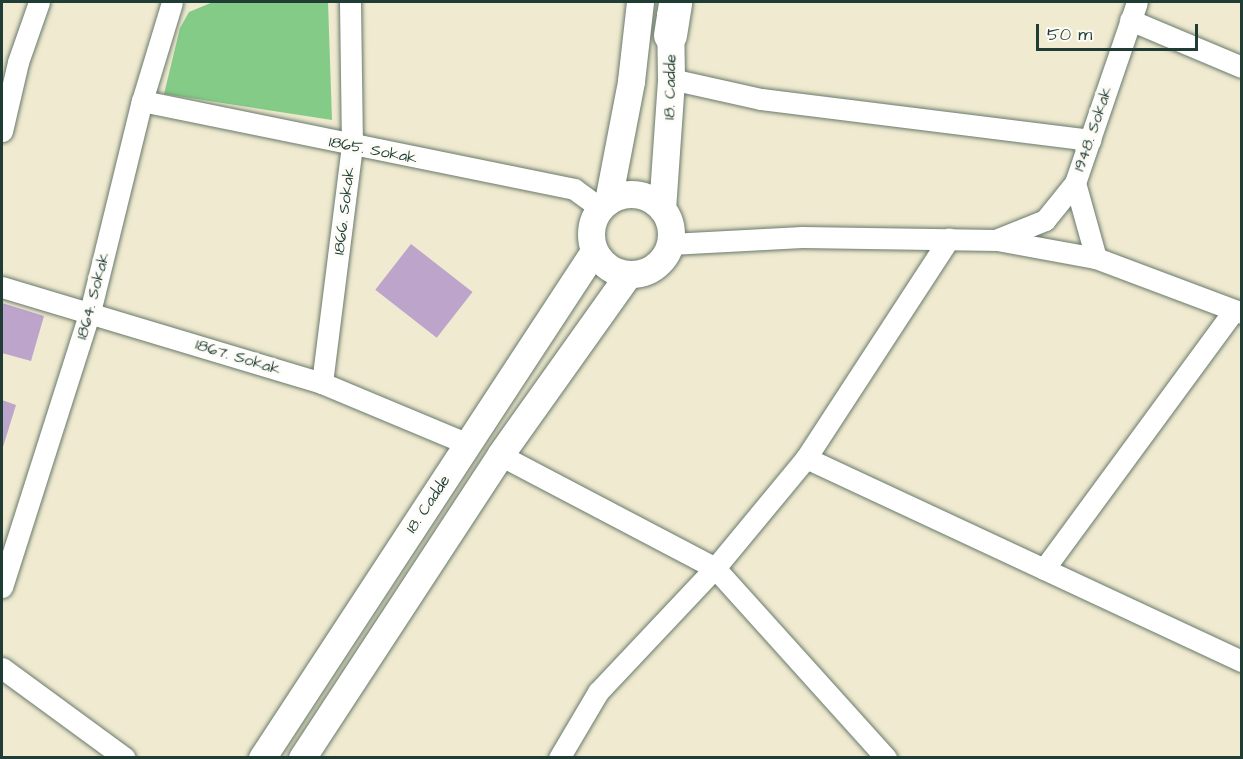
<!DOCTYPE html>
<style>
body{margin:0}
#map{position:relative;width:1243px;height:759px;overflow:hidden;background:#f0ead0;font-family:"Architects Daughter",sans-serif}
div>[style]{position:absolute}
.green>*{inset:0;background:#84cb87}
.building>*{inset:0;background:#bca4cb;transform-origin:0 0}
.roads{filter:drop-shadow(0 0 2px #687a6b) drop-shadow(0 0 2px #687a6b)}
.minor>*{height:21px;margin:-10.5px;padding:0 10.5px;transform-origin:10.5px;border-radius:10.5px;background:#fff}
.tertiary>*{height:27px;margin:-13.5px;padding:0 13.5px;transform-origin:13.5px;border-radius:13.5px;background:#fff}
.tertiary>.ring{margin:-13.5px;padding:0;box-sizing:content-box;background:none;border:27px solid #fff;border-radius:50%}
.primary>*{height:33px;margin:-16.5px;padding:0 16.5px;transform-origin:16.5px;border-radius:16.5px;background:#fff}
span{translate:-50% -50%;white-space:nowrap;text-align:center;line-height:1.15;-webkit-text-stroke:6px #fdfcf7;paint-order:stroke}
.street-label{font-size:16px;color:#1f3d34}
.frame{position:absolute;inset:0;border:3px solid #1f3d34;pointer-events:none}
.scale{position:absolute;left:1036px;top:24px;width:162px;height:27px;box-sizing:border-box;border:3px solid #1f3d34;border-top:0;padding-left:8px;font-size:18px;line-height:21px;white-space:nowrap;color:#1f3d34;-webkit-text-stroke:4px #fdfcf7;paint-order:stroke}
</style>
<div id="map">
<div class="green">
<div style="clip-path:polygon(213px 2px,328px 2px,332px 120px,164px 94px,180px 28px,189px 12px)"></div>
</div>
<div class="building">
<div style="left:411px;top:244px;width:78px;height:58px;rotate:38deg"></div>
<div style="clip-path:polygon(2px 303px,44px 316px,31px 361px,2px 353px)"></div>
<div style="clip-path:polygon(2px 400px,16px 405px,2px 450px)"></div>
</div>
<div class="roads">
<div class="minor">
<div style="left:1130px;top:20px;width:121px;rotate:22.8deg"></div>
<div style="left:671px;top:79px;width:92px;rotate:12.5deg"></div>
<div style="left:761px;top:99px;width:332px;rotate:7.1deg"></div>
<div style="left:142px;top:101px;width:441px;rotate:11.5deg"></div>
<div style="left:574px;top:189px;width:32px;rotate:36deg"></div>
<div style="left:2px;top:131px;width:71px;rotate:-76.9deg"></div>
<div style="left:18px;top:62px;width:64px;rotate:-70.7deg"></div>
<div style="left:998px;top:239px;width:51px;rotate:-22deg"></div>
<div style="left:1045px;top:220px;width:48px;rotate:-51deg"></div>
<div style="left:670px;top:244px;width:132px;rotate:-3deg"></div>
<div style="left:802px;top:237px;width:195px;rotate:0.9deg"></div>
<div style="left:997px;top:240px;width:101px;rotate:10.3deg"></div>
<div style="left:1096px;top:258px;width:156px;rotate:20.6deg"></div>
<div style="left:1096px;top:258px;width:78px;rotate:-105.6deg"></div>
<div style="left:1075px;top:183px;width:191px;rotate:-71.1deg"></div>
<div style="left:2px;top:287px;width:334px;rotate:16.7deg"></div>
<div style="left:322px;top:383px;width:158px;rotate:22.7deg"></div>
<div style="left:322px;top:383px;width:239px;rotate:-82.8deg"></div>
<div style="left:352px;top:146px;width:144px;rotate:-90.8deg"></div>
<div style="left:500px;top:455px;width:243px;rotate:27.7deg"></div>
<div style="left:715px;top:568px;width:256px;rotate:48deg"></div>
<div style="left:806px;top:458px;width:481px;rotate:25deg"></div>
<div style="left:1044px;top:569px;width:321px;rotate:-53.7deg"></div>
<div style="left:2px;top:587px;width:289px;rotate:-72.3deg"></div>
<div style="left:90px;top:312px;width:217px;rotate:-76.2deg"></div>
<div style="left:142px;top:101px;width:103px;rotate:-73.1deg"></div>
<div style="left:2px;top:668px;width:152px;rotate:36.2deg"></div>
<div style="left:559px;top:758px;width:77px;rotate:-59.4deg"></div>
<div style="left:598px;top:692px;width:170px;rotate:-46.7deg"></div>
<div style="left:715px;top:568px;width:143px;rotate:-50.4deg"></div>
<div style="left:806px;top:458px;width:262px;rotate:-56.9deg"></div>
</div>
<div class="tertiary">
<div class="ring" style="left:591px;top:194px;width:53px;height:53px"></div>
<div style="left:608px;top:201px;width:122px;rotate:-79.1deg"></div>
<div style="left:631px;top:81px;width:80px;rotate:-83.5deg"></div>
<div style="left:662px;top:209px;width:130px;rotate:-86deg"></div>
<div style="left:671px;top:79px;width:64px;rotate:-90.9deg"></div>
<div style="left:262px;top:758px;width:606px;rotate:-56.78deg"></div>
<div style="left:302px;top:758px;width:362px;rotate:-56.8deg"></div>
<div style="left:500px;top:455px;width:221px;rotate:-54.6deg"></div>
</div>
<div class="primary">
<div style="left:670px;top:35px;width:33px;rotate:-81deg"></div>
</div>
</div>
<div class="street-label">
<span style="left:670px;top:87px;rotate:-89deg">18. Cadde</span>
<span style="left:1093px;top:129px;rotate:-71deg">1948. Sokak</span>
<span style="left:373px;top:150px;rotate:11deg">1865. Sokak</span>
<span style="left:344px;top:211px;rotate:-83deg">1866. Sokak</span>
<span style="left:93px;top:296px;rotate:-75deg">1864. Sokak</span>
<span style="left:238px;top:357px;rotate:17deg">1867. Sokak</span>
<span style="left:428px;top:504px;rotate:-56deg">18. Cadde</span>
</div>
<div class="frame"></div>
<div class="scale">50 m</div>
</div>
